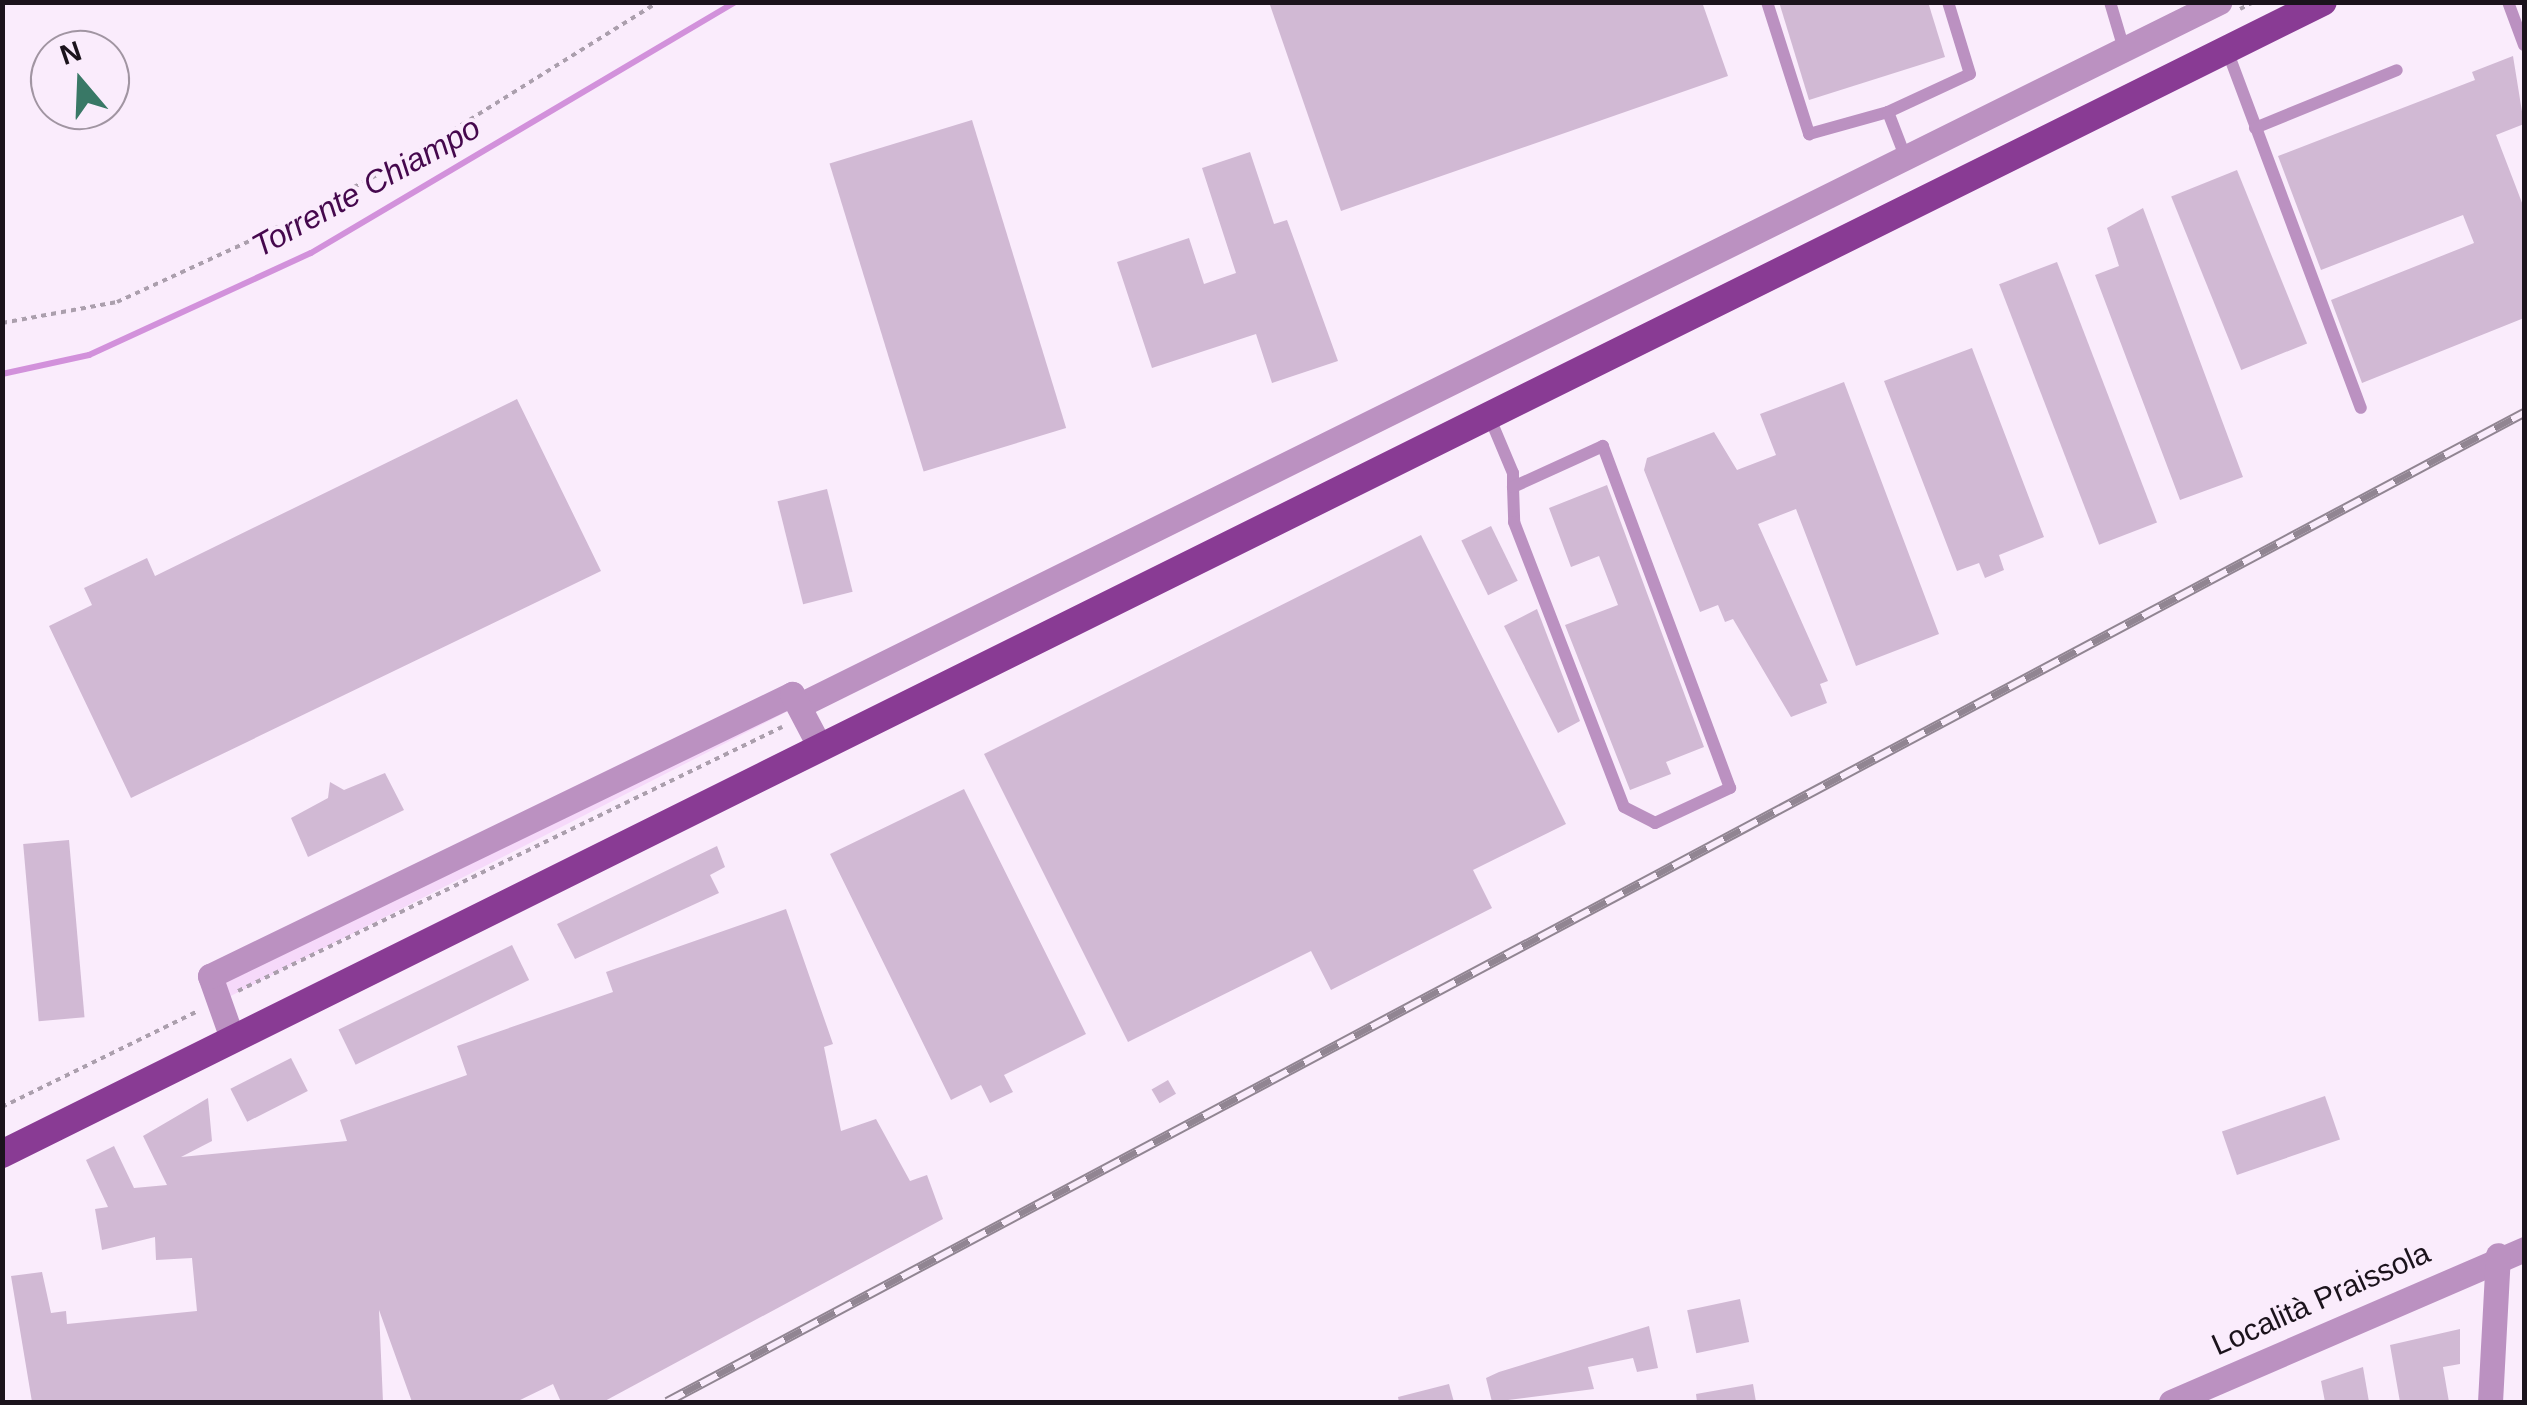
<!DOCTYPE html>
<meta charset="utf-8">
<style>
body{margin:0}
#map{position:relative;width:2527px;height:1405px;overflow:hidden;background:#faecfc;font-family:Arial,sans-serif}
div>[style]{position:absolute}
.green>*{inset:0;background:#f6d9fa}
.stream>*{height:6px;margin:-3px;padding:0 3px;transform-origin:3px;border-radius:3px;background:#d291db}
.building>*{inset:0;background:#d1b9d4;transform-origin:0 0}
.path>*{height:4px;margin-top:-2px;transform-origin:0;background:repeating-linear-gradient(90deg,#ab9fad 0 5px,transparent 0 10px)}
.service>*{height:12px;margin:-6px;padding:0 6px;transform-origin:6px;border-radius:6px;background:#bb91c1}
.minor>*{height:25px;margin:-12.5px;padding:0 12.5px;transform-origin:12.5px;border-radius:12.5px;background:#bb91c1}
.primary>*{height:28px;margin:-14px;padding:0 14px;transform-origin:14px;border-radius:14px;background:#893b94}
.rail>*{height:10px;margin-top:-5px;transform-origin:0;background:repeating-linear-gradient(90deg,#faecfc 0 19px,#918592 0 38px);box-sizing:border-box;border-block:2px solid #918592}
span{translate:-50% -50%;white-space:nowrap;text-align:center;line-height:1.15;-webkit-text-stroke:8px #faecfc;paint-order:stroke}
.street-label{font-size:30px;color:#1b131c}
.water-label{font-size:32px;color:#45084d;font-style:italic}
.frame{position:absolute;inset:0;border:5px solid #1b131c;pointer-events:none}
.north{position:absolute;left:30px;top:30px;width:100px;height:100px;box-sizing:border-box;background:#faecfc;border:2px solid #a195a2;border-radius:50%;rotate:341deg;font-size:28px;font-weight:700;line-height:40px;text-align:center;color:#1b131c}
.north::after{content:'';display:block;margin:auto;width:35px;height:45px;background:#397866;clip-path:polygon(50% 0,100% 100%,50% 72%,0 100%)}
</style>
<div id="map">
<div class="green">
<div style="clip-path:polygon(792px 694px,800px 705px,219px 1002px,210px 976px)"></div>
</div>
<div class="stream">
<div style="left:2px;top:374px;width:89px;rotate:-12.3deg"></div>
<div style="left:89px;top:355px;width:244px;rotate:-24.7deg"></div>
<div style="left:311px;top:253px;width:494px;rotate:-30.6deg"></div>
</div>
<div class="building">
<div style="clip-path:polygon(1269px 2px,1702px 2px,1728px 76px,1341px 211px)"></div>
<div style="clip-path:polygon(1779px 2px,1928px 2px,1945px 57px,1809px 100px)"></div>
<div style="clip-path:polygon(2513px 56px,2524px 124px,2496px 135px,2524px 208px,2524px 318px,2362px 383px,2331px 300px,2474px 243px,2463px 215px,2321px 270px,2278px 156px,2475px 80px,2472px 72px)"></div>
<div style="left:972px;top:120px;width:322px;height:149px;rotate:73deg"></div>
<div style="clip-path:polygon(1250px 152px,1274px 224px,1287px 220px,1338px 361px,1272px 383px,1256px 334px,1152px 368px,1117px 262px,1189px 238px,1204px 284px,1236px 273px,1202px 168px)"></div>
<div style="left:2237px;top:170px;width:187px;height:71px;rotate:68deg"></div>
<div style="clip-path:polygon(2143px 208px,2243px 477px,2180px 500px,2095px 275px,2119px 266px,2107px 228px)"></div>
<div style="left:2057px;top:262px;width:279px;height:62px;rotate:69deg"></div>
<div style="clip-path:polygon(1972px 348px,2044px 537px,1999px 555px,2004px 570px,1985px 578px,1979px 563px,1957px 571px,1884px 381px)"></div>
<div style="clip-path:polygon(1844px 382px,1939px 634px,1856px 666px,1796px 509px,1758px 524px,1828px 681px,1820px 684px,1827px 703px,1791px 717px,1733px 619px,1725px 622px,1718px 605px,1700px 612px,1644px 470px,1647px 458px,1714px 432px,1737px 470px,1776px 455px,1760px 414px)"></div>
<div style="clip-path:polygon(517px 399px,601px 571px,131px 798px,49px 626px,92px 605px,84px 588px,147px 558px,155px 576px)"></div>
<div style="clip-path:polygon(1607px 485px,1704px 747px,1666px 762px,1671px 774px,1630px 790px,1565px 625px,1618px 605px,1599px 556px,1571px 567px,1549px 508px)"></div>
<div style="left:827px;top:489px;width:106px;height:51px;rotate:76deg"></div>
<div style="left:1491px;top:526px;width:61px;height:33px;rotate:64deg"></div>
<div style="clip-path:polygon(1421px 535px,1566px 824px,1473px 870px,1492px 908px,1331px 990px,1311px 951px,1128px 1042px,984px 754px)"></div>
<div style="clip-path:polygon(1537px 609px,1580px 721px,1558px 733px,1504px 626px)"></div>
<div style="clip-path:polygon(385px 773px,404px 810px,308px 857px,291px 818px,328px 798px,330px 782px,344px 790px)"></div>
<div style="clip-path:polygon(964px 789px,1086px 1034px,1004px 1075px,1013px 1092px,990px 1103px,981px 1085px,951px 1100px,830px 854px)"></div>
<div style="left:69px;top:840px;width:178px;height:46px;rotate:85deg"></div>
<div style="clip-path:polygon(717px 846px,725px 867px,710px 875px,719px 893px,575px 959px,557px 924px)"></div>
<div style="clip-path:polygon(786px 909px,833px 1044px,824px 1047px,841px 1131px,876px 1119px,910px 1181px,927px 1175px,943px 1219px,603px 1402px,561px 1402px,553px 1384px,516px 1402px,412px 1402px,379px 1310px,383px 1402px,32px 1402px,11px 1276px,42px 1272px,51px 1313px,66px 1311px,67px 1324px,197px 1311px,192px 1258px,156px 1260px,155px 1237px,102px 1250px,95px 1209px,108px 1207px,86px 1160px,114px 1146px,134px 1188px,167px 1185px,143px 1136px,208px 1098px,212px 1141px,181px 1157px,347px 1141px,340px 1120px,467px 1075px,457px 1046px,613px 992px,606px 972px)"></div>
<div style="left:512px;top:945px;width:39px;height:193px;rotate:64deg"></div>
<div style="left:291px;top:1058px;width:37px;height:68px;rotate:63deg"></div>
<div style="left:1168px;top:1080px;width:16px;height:19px;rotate:60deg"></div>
<div style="left:2325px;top:1096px;width:46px;height:109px;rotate:71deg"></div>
<div style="left:1740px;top:1299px;width:44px;height:54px;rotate:78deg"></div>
<div style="clip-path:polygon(1649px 1326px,1658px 1368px,1637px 1372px,1633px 1358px,1588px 1367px,1594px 1389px,1492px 1402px,1486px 1378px,1499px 1372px)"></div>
<div style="clip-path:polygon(2460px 1329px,2460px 1364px,2443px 1367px,2449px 1402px,2400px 1402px,2390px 1345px)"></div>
<div style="clip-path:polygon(2363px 1367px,2369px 1402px,2325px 1402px,2321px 1381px)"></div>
<div style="clip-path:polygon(1449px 1384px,1454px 1402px,1399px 1402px,1398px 1397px)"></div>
<div style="clip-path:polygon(1753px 1384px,1756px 1402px,1697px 1402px,1696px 1394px)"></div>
</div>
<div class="path">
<div style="left:2240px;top:9px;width:16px;rotate:-27deg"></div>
<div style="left:2px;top:323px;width:117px;rotate:-10.3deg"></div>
<div style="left:117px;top:302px;width:153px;rotate:-24.7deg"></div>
<div style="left:256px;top:238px;width:165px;rotate:-27.5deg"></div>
<div style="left:402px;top:162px;width:302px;rotate:-32deg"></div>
<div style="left:238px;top:991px;width:605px;rotate:-25.89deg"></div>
<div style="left:2px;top:1107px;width:218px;rotate:-26.1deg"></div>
</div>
<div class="service">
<div style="left:1767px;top:2px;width:139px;rotate:72.3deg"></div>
<div style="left:1809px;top:134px;width:82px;rotate:-15.6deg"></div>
<div style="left:1888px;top:112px;width:90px;rotate:-24.9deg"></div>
<div style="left:1970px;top:74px;width:75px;rotate:-107deg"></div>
<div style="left:2110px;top:2px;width:49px;rotate:73.4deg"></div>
<div style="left:2508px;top:2px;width:46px;rotate:69.6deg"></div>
<div style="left:2227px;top:50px;width:382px;rotate:69.5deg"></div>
<div style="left:1888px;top:112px;width:47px;rotate:68.9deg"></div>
<div style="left:2255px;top:128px;width:153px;rotate:-22.2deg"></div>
<div style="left:1489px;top:416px;width:62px;rotate:67.2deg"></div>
<div style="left:1513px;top:473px;width:14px;rotate:90deg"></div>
<div style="left:1513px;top:487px;width:35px;rotate:88deg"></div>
<div style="left:1514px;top:522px;width:305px;rotate:68.9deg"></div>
<div style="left:1624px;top:807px;width:35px;rotate:27deg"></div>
<div style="left:1655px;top:823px;width:83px;rotate:-25deg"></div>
<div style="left:1730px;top:788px;width:365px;rotate:-110.4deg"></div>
<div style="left:1603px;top:446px;width:99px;rotate:155.5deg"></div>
</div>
<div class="minor">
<div style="left:800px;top:705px;width:1584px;rotate:-26.35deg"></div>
<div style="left:232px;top:1038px;width:66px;rotate:-109.5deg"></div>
<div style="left:210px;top:976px;width:647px;rotate:-25.85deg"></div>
<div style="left:792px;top:694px;width:60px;rotate:62.2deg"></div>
<div style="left:2171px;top:1402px;width:385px;rotate:-23.4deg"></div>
<div style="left:2490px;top:1402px;width:147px;rotate:-86.9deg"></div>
</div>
<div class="primary">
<div style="left:2px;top:1154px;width:2591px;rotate:-26.4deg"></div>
</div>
<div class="rail">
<div style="left:667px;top:1402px;width:2104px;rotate:-28.04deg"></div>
</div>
<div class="street-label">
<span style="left:2321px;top:1299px;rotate:-24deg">Località Praissola</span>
</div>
<div class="water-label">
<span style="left:366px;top:187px;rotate:-29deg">Torrente Chiampo</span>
</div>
<div class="frame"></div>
<div class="north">N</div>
</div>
